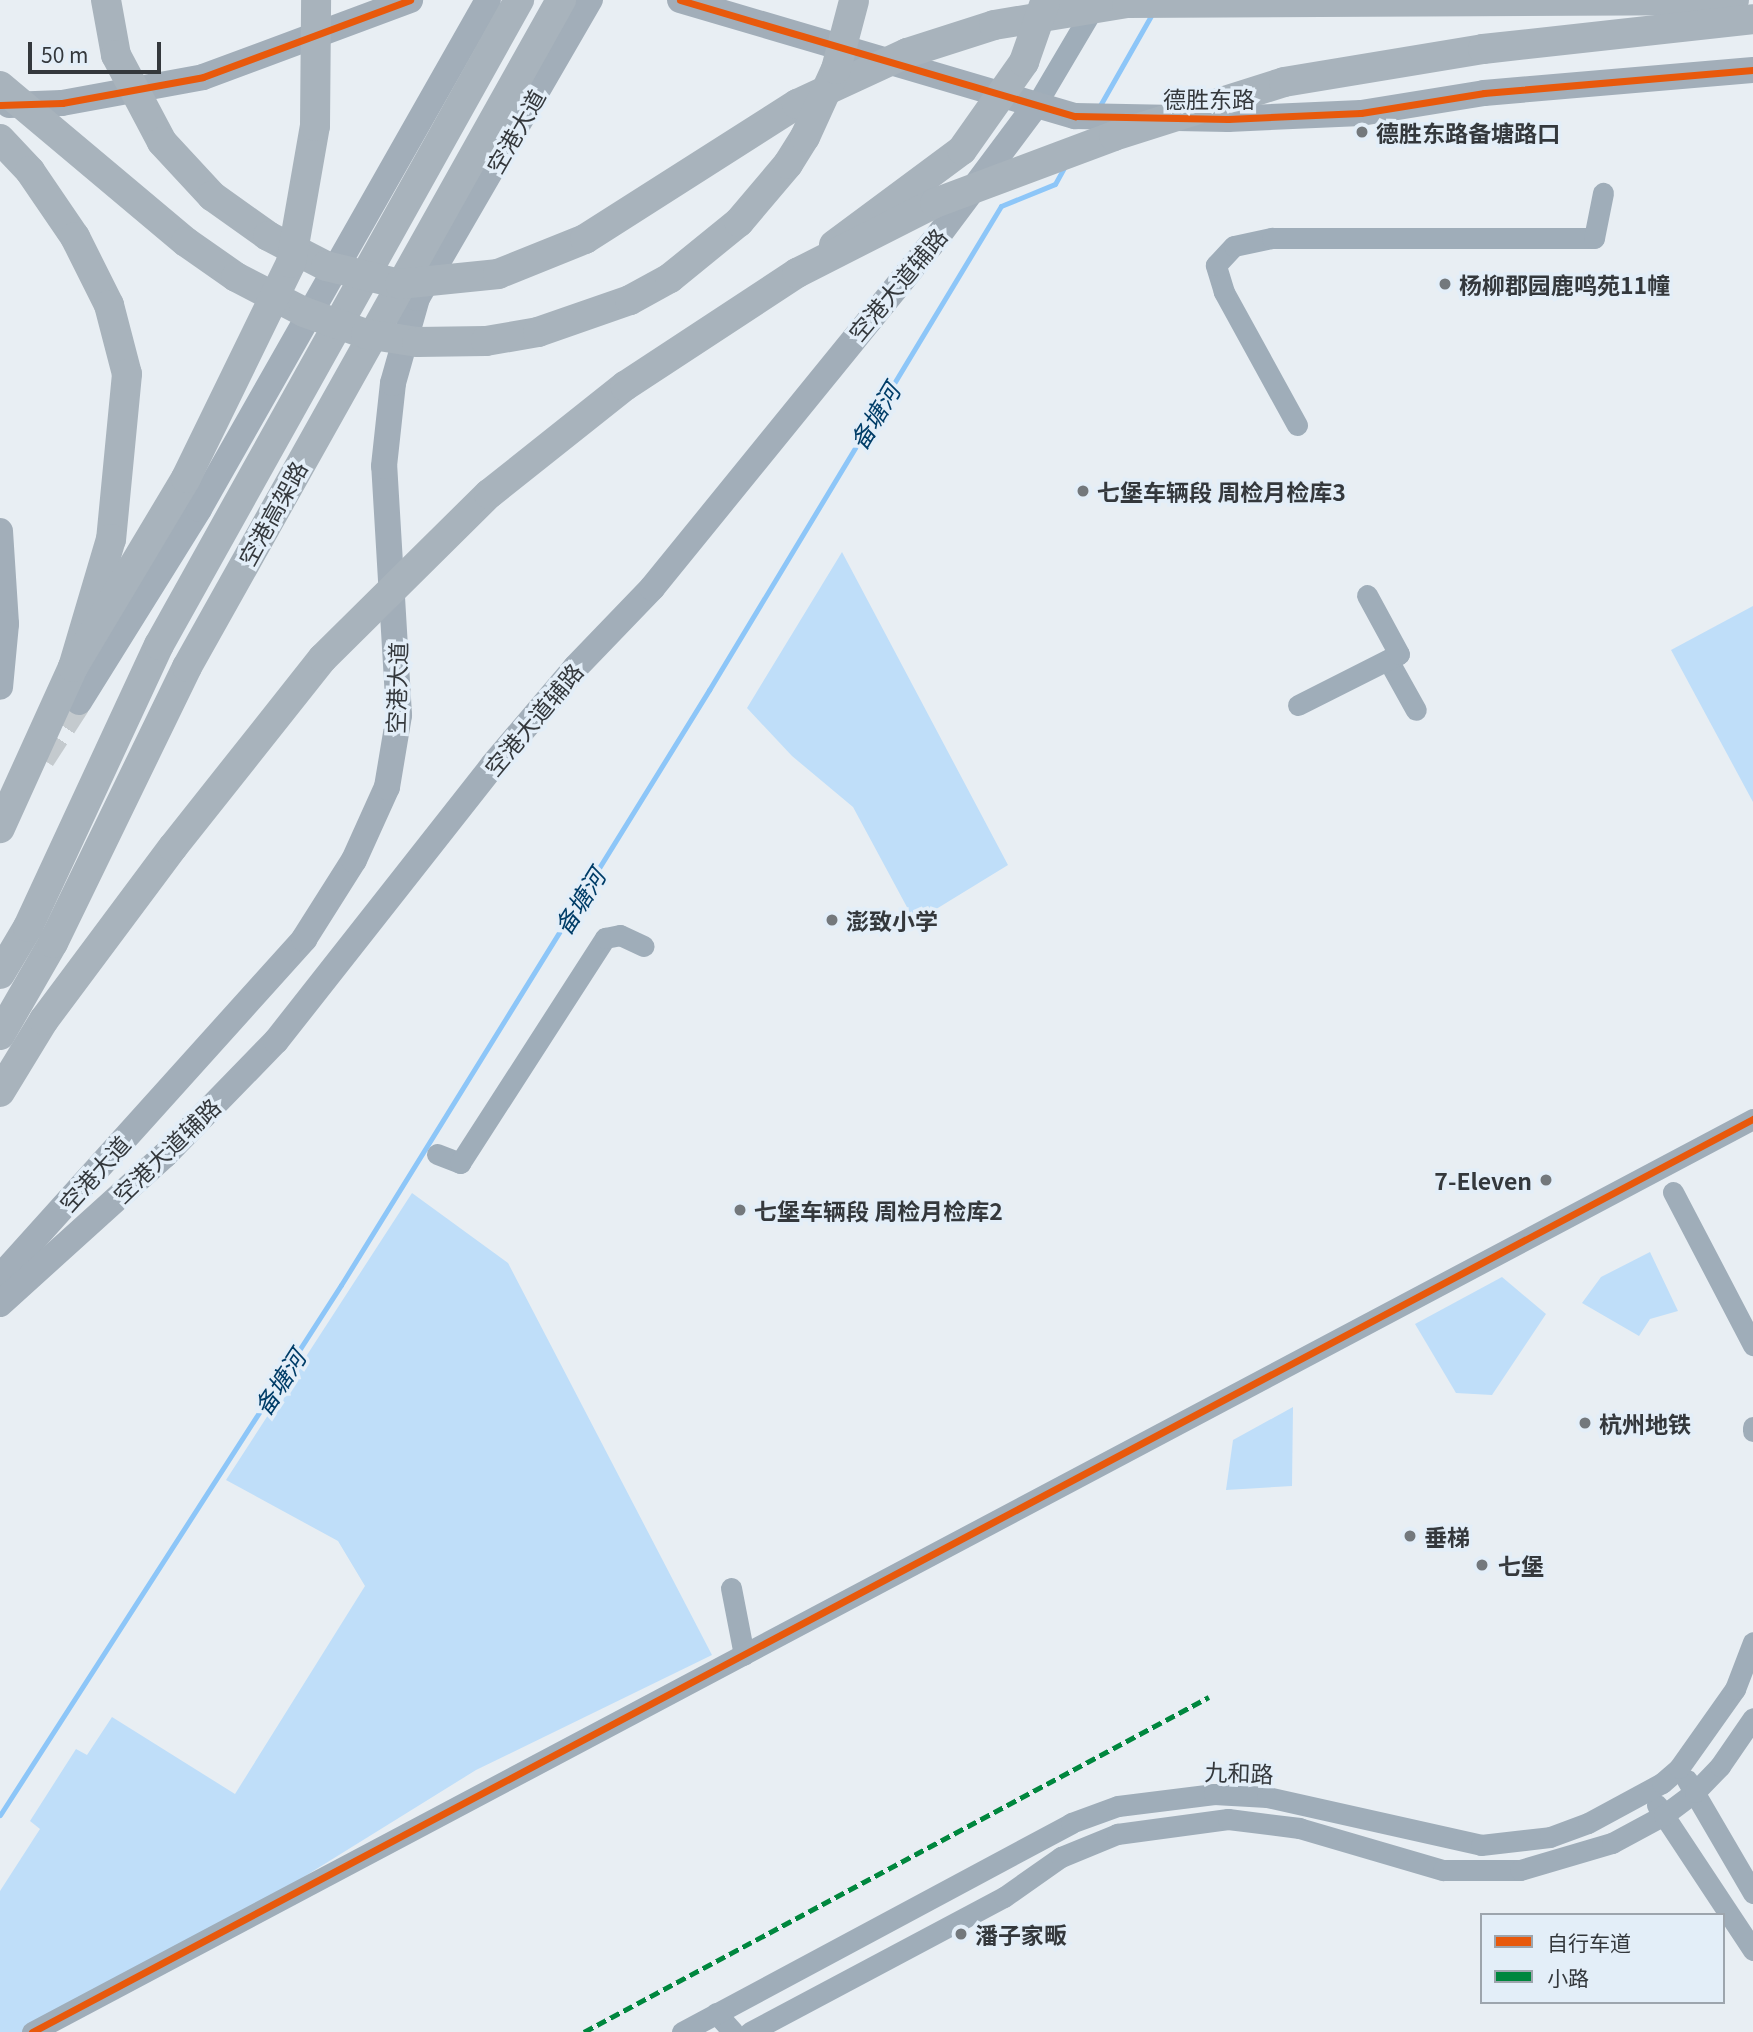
<!DOCTYPE html>
<meta charset="utf-8">
<style>
body{margin:0}
#map{position:relative;width:1753px;height:2032px;overflow:hidden;background:#e8eef3;font-family:Georgia,"Noto Sans SC",serif}
div>[style]{position:absolute}
.green>*{inset:0;background:#bfdef9}
.stream>*{height:5px;margin:-2.5px;padding:0 2.5px;transform-origin:2.5px;border-radius:2.5px;background:#8dc6f8}
.major-tunnel>*{height:26px;margin-top:-13px;transform-origin:0;background:repeating-linear-gradient(90deg,#c4cace 0 26px,transparent 0 39px)}
.minor>*{height:21px;margin:-10.5px;padding:0 10.5px;transform-origin:10.5px;border-radius:10.5px;background:#9fadb9}
.major>*{height:26px;margin:-13px;padding:0 13px;transform-origin:13px;border-radius:13px;background:#a2aeb9}
.highway>*{height:30px;margin:-15px;padding:0 15px;transform-origin:15px;border-radius:15px;background:#a8b3bc}
.highway-bridge>*{height:30px;margin:-15px;padding:0 15px;transform-origin:15px;border-radius:15px;background:#a8b3bc}
.quiet>*{height:5px;margin-top:-2.5px;transform-origin:0;background:repeating-linear-gradient(90deg,#00873e 0 10px,transparent 0 15px)}
.cycleway>*{height:7px;margin:-3.5px;padding:0 3.5px;transform-origin:3.5px;border-radius:3.5px;background:#e8590c}
.dots>*{width:19px;height:19px;translate:-50% -50%;box-sizing:border-box;border:4px solid #e3eef8;border-radius:50%}
span{translate:-50% -50%;white-space:nowrap;text-align:center;line-height:1.15;-webkit-text-stroke:7px #e3eef8;paint-order:stroke}
.street-label{font-size:23px;color:#34383c}
.poi-label{font-size:23px;color:#34383c;font-weight:700}
.left{translate:0 -50%;text-align:left}
.right{translate:-100% -50%;text-align:right}
.water-label{font-size:24px;color:#003d68;font-style:italic}
.legend{position:absolute;left:1480px;top:1913px;width:245px;height:91px;box-sizing:border-box;background:#e3eef8;border:2px solid #9da5ad;margin:0;padding:9px 12px;list-style:none;font-size:21px;color:#34383c}
.legend li{display:flex;align-items:center;gap:14px;height:35px}
.legend b{width:35px;border:2px solid #9da5ad}
.scale{position:absolute;left:28px;top:42px;width:133px;height:32px;box-sizing:border-box;border:4px solid #34383c;border-top:0;padding-left:9px;font-size:21px;line-height:24px;white-space:nowrap;color:#34383c;-webkit-text-stroke:5px #e3eef8;paint-order:stroke}
</style>
<div id="map">
<div class="green">
<div style="clip-path:polygon(842px 552px,1008px 865px,915px 922px,853px 807px,792px 756px,747px 708px)"></div>
<div style="clip-path:polygon(1753px 606px,1753px 802px,1671px 650px)"></div>
<div style="clip-path:polygon(412px 1193px,508px 1263px,712px 1655px,476px 1770px,54px 2032px,0 2032px,0 1891px,40px 1829px,30px 1821px,76px 1749px,87px 1755px,112px 1717px,235px 1794px,365px 1586px,338px 1541px,226px 1480px)"></div>
<div style="clip-path:polygon(1650px 1252px,1678px 1311px,1650px 1319px,1639px 1336px,1582px 1303px,1601px 1277px)"></div>
<div style="clip-path:polygon(1502px 1277px,1546px 1314px,1492px 1395px,1456px 1393px,1415px 1324px)"></div>
<div style="clip-path:polygon(1293px 1407px,1292px 1486px,1226px 1490px,1233px 1440px)"></div>
</div>
<div class="stream">
<div style="left:1098px;top:109px;width:109px;rotate:-60.4deg"></div>
<div style="left:0;top:1815px;width:630px;rotate:-57.24deg"></div>
<div style="left:341px;top:1285px;width:700px;rotate:-58.26deg"></div>
<div style="left:709px;top:690px;width:565px;rotate:-58.9deg"></div>
<div style="left:1001px;top:206px;width:58px;rotate:-22.2deg"></div>
<div style="left:1055px;top:184px;width:21px;rotate:-61deg"></div>
</div>
<div class="major-tunnel">
<div style="left:42px;top:759px;width:68px;rotate:-57deg"></div>
</div>
<div class="minor">
<div style="left:1036px;top:105px;width:120px;rotate:-59.4deg"></div>
<div style="left:1297px;top:425px;width:152px;rotate:-118.8deg"></div>
<div style="left:1224px;top:292px;width:28px;rotate:-107deg"></div>
<div style="left:1216px;top:265px;width:26px;rotate:-47deg"></div>
<div style="left:1234px;top:246px;width:39px;rotate:-12deg"></div>
<div style="left:1272px;top:238px;width:322px"></div>
<div style="left:1594px;top:238px;width:46px;rotate:-78.7deg"></div>
<div style="left:1388px;top:660px;width:57px;rotate:60.8deg"></div>
<div style="left:1298px;top:705px;width:113px;rotate:-26.8deg"></div>
<div style="left:1399px;top:654px;width:67px;rotate:-118.5deg"></div>
<div style="left:437px;top:1154px;width:25px;rotate:21deg"></div>
<div style="left:460px;top:1163px;width:268px;rotate:-57.2deg"></div>
<div style="left:605px;top:938px;width:15px;rotate:-11deg"></div>
<div style="left:620px;top:935px;width:26px;rotate:25deg"></div>
<div style="left:1673px;top:1192px;width:173px;rotate:62.4deg"></div>
<div style="left:1753px;top:1427px;width:4px;rotate:90deg"></div>
<div style="left:731px;top:1588px;width:68px;rotate:79deg"></div>
<div style="left:1687px;top:1780px;width:131px;rotate:59.7deg"></div>
<div style="left:1657px;top:1805px;width:174px;rotate:56.5deg"></div>
<div style="left:716px;top:2013px;width:25px;rotate:48deg"></div>
<div style="left:32px;top:2032px;width:1948px;rotate:-27.95deg"></div>
<div style="left:682px;top:2032px;width:442px;rotate:-28.2deg"></div>
<div style="left:1071px;top:1823px;width:50px;rotate:-19.9deg"></div>
<div style="left:1118px;top:1806px;width:97px;rotate:-7.1deg"></div>
<div style="left:1214px;top:1794px;width:53px;rotate:3.2deg"></div>
<div style="left:1267px;top:1797px;width:219px;rotate:12.6deg"></div>
<div style="left:1481px;top:1845px;width:69px;rotate:-6.6deg"></div>
<div style="left:1550px;top:1837px;width:40px;rotate:-20.2deg"></div>
<div style="left:1588px;top:1823px;width:84px;rotate:-28.4deg"></div>
<div style="left:1662px;top:1783px;width:23px;rotate:-41deg"></div>
<div style="left:1679px;top:1768px;width:97px;rotate:-54.7deg"></div>
<div style="left:1735px;top:1689px;width:50px;rotate:-69deg"></div>
<div style="left:750px;top:2032px;width:288px;rotate:-28deg"></div>
<div style="left:1004px;top:1897px;width:70px;rotate:-35.1deg"></div>
<div style="left:1061px;top:1857px;width:61px;rotate:-22.3deg"></div>
<div style="left:1117px;top:1834px;width:112px;rotate:-7.7deg"></div>
<div style="left:1228px;top:1819px;width:72px;rotate:7.2deg"></div>
<div style="left:1299px;top:1828px;width:150px;rotate:16.3deg"></div>
<div style="left:1443px;top:1870px;width:77px"></div>
<div style="left:1520px;top:1870px;width:96px;rotate:-16.4deg"></div>
<div style="left:1612px;top:1843px;width:59px;rotate:-28.3deg"></div>
<div style="left:1664px;top:1815px;width:39px;rotate:-37deg"></div>
<div style="left:1695px;top:1792px;width:36px;rotate:-46deg"></div>
<div style="left:1720px;top:1766px;width:58px;rotate:-55.5deg"></div>
</div>
<div class="major">
<div style="left:680px;top:0;width:412px;rotate:16.4deg"></div>
<div style="left:1075px;top:116px;width:153px;rotate:1.1deg"></div>
<div style="left:1228px;top:119px;width:133px;rotate:-2.6deg"></div>
<div style="left:1361px;top:113px;width:125px;rotate:-9.2deg"></div>
<div style="left:1484px;top:93px;width:270px;rotate:-4.9deg"></div>
<div style="left:9px;top:105px;width:53px;rotate:-2.2deg"></div>
<div style="left:62px;top:103px;width:143px;rotate:-10.4deg"></div>
<div style="left:203px;top:77px;width:221px;rotate:-20.4deg"></div>
<div style="left:0;top:531px;width:93px;rotate:86.3deg"></div>
<div style="left:6px;top:624px;width:63px;rotate:95.4deg"></div>
<div style="left:79px;top:702px;width:227px;rotate:-58.1deg"></div>
<div style="left:199px;top:509px;width:585px;rotate:-60.41deg"></div>
<div style="left:0;top:1277px;width:455px;rotate:-48deg"></div>
<div style="left:304px;top:939px;width:93px;rotate:-57.7deg"></div>
<div style="left:354px;top:860px;width:80px;rotate:-65.7deg"></div>
<div style="left:387px;top:787px;width:73px;rotate:-80.5deg"></div>
<div style="left:399px;top:715px;width:249px;rotate:-93.4deg"></div>
<div style="left:384px;top:466px;width:83px;rotate:-83.8deg"></div>
<div style="left:393px;top:383px;width:88px;rotate:-74.2deg"></div>
<div style="left:417px;top:298px;width:345px;rotate:-59.9deg"></div>
<div style="left:0;top:1304px;width:222px;rotate:-42.1deg"></div>
<div style="left:165px;top:1155px;width:159px;rotate:-45.8deg"></div>
<div style="left:276px;top:1041px;width:351px;rotate:-51.8deg"></div>
<div style="left:493px;top:765px;width:128px;rotate:-49.7deg"></div>
<div style="left:576px;top:667px;width:110px;rotate:-46.1deg"></div>
<div style="left:652px;top:588px;width:449px;rotate:-50.9deg"></div>
<div style="left:935px;top:240px;width:169px;rotate:-53.2deg"></div>
</div>
<div class="highway">
<div style="left:0;top:139px;width:44px;rotate:46.8deg"></div>
<div style="left:30px;top:171px;width:80px;rotate:55.7deg"></div>
<div style="left:75px;top:237px;width:76px;rotate:63.4deg"></div>
<div style="left:109px;top:305px;width:71px;rotate:75.4deg"></div>
<div style="left:127px;top:374px;width:166px;rotate:95.5deg"></div>
<div style="left:111px;top:539px;width:134px;rotate:106.5deg"></div>
<div style="left:73px;top:667px;width:177px;rotate:114.4deg"></div>
<div style="left:834px;top:245px;width:159px;rotate:-36.6deg"></div>
<div style="left:0;top:974px;width:55px;rotate:-59.2deg"></div>
<div style="left:28px;top:927px;width:311px;rotate:-65.1deg"></div>
<div style="left:159px;top:645px;width:739px;rotate:-60.83deg"></div>
<div style="left:0;top:1035px;width:106px;rotate:-60.1deg"></div>
<div style="left:53px;top:943px;width:307px;rotate:-64.1deg"></div>
<div style="left:187px;top:667px;width:765px;rotate:-60.72deg"></div>
<div style="left:0;top:1092px;width:84px;rotate:-58.6deg"></div>
<div style="left:44px;top:1020px;width:216px;rotate:-53.3deg"></div>
</div>
<div class="highway-bridge">
<div style="left:106px;top:0;width:56px;rotate:79.7deg"></div>
<div style="left:116px;top:55px;width:98px;rotate:62.1deg"></div>
<div style="left:162px;top:142px;width:74px;rotate:47.2deg"></div>
<div style="left:212px;top:196px;width:69px;rotate:35.5deg"></div>
<div style="left:268px;top:236px;width:65px;rotate:27.3deg"></div>
<div style="left:326px;top:266px;width:76px;rotate:13.7deg"></div>
<div style="left:400px;top:284px;width:99px;rotate:-5.8deg"></div>
<div style="left:498px;top:274px;width:94px;rotate:-21.9deg"></div>
<div style="left:585px;top:239px;width:251px;rotate:-32.5deg"></div>
<div style="left:797px;top:104px;width:121px;rotate:-24.9deg"></div>
<div style="left:907px;top:53px;width:91px;rotate:-17.8deg"></div>
<div style="left:994px;top:25px;width:135px;rotate:-9.4deg"></div>
<div style="left:1127px;top:3px;width:607px;rotate:-0.28deg"></div>
<div style="left:0;top:86px;width:243px;rotate:40deg"></div>
<div style="left:186px;top:242px;width:61px;rotate:35deg"></div>
<div style="left:236px;top:277px;width:76px;rotate:27.2deg"></div>
<div style="left:304px;top:312px;width:66px;rotate:19.5deg"></div>
<div style="left:366px;top:334px;width:52px;rotate:8.9deg"></div>
<div style="left:417px;top:342px;width:69px;rotate:-0.8deg"></div>
<div style="left:486px;top:341px;width:53px;rotate:-9.8deg"></div>
<div style="left:538px;top:332px;width:97px;rotate:-19.2deg"></div>
<div style="left:630px;top:300px;width:46px;rotate:-28.8deg"></div>
<div style="left:670px;top:278px;width:89px;rotate:-39.1deg"></div>
<div style="left:739px;top:222px;width:76px;rotate:-49.8deg"></div>
<div style="left:788px;top:164px;width:32px;rotate:-58deg"></div>
<div style="left:805px;top:137px;width:75px;rotate:-65.5deg"></div>
<div style="left:836px;top:69px;width:70px;rotate:-75.2deg"></div>
<div style="left:962px;top:150px;width:108px;rotate:-54.8deg"></div>
<div style="left:1024px;top:62px;width:64px;rotate:-70.7deg"></div>
<div style="left:73px;top:667px;width:220px;rotate:-59.1deg"></div>
<div style="left:186px;top:478px;width:239px;rotate:-64deg"></div>
<div style="left:291px;top:263px;width:139px;rotate:-80.1deg"></div>
<div style="left:315px;top:126px;width:126px;rotate:-89.5deg"></div>
<div style="left:173px;top:847px;width:241px;rotate:-51.6deg"></div>
<div style="left:323px;top:658px;width:233px;rotate:-44.7deg"></div>
<div style="left:489px;top:494px;width:174px;rotate:-38.5deg"></div>
<div style="left:625px;top:386px;width:206px;rotate:-33.3deg"></div>
<div style="left:797px;top:273px;width:155px;rotate:-26.9deg"></div>
<div style="left:935px;top:203px;width:191px;rotate:-20.5deg"></div>
<div style="left:1114px;top:136px;width:178px;rotate:-17.6deg"></div>
<div style="left:1284px;top:82px;width:202px;rotate:-9.4deg"></div>
<div style="left:1483px;top:49px;width:272px;rotate:-6.3deg"></div>
</div>
<div class="quiet">
<div style="left:584px;top:2032px;width:709px;rotate:-28.19deg"></div>
</div>
<div class="cycleway">
<div style="left:680px;top:0;width:412px;rotate:16.4deg"></div>
<div style="left:1075px;top:116px;width:153px;rotate:1.1deg"></div>
<div style="left:1228px;top:119px;width:133px;rotate:-2.6deg"></div>
<div style="left:1361px;top:113px;width:125px;rotate:-9.2deg"></div>
<div style="left:1484px;top:93px;width:270px;rotate:-4.9deg"></div>
<div style="left:0;top:105px;width:62px;rotate:-1.8deg"></div>
<div style="left:62px;top:103px;width:143px;rotate:-10.4deg"></div>
<div style="left:203px;top:77px;width:221px;rotate:-20.4deg"></div>
<div style="left:32px;top:2032px;width:1948px;rotate:-27.95deg"></div>
</div>
<div class="dots">
<div style="left:1362px;top:132px;background:#73787c"></div>
<div style="left:1445px;top:284px;background:#73787c"></div>
<div style="left:1083px;top:491px;background:#73787c"></div>
<div style="left:832px;top:920px;background:#73787c"></div>
<div style="left:1546px;top:1180px;background:#73787c"></div>
<div style="left:740px;top:1210px;background:#73787c"></div>
<div style="left:1585px;top:1423px;background:#73787c"></div>
<div style="left:1410px;top:1536px;background:#73787c"></div>
<div style="left:1482px;top:1565px;background:#73787c"></div>
<div style="left:961px;top:1934px;background:#73787c"></div>
</div>
<div class="street-label">
<span style="left:1209px;top:98px">德胜东路</span>
<span style="left:515px;top:131px;rotate:-60deg">空港大道</span>
<span style="left:897px;top:284px;rotate:-50deg">空港大道辅路</span>
<span style="left:272px;top:513px;rotate:-61deg">空港高架路</span>
<span style="left:396px;top:688px;rotate:-88deg">空港大道</span>
<span style="left:533px;top:719px;rotate:-50deg">空港大道辅路</span>
<span style="left:166px;top:1150px;rotate:-44deg">空港大道辅路</span>
<span style="left:94px;top:1173px;rotate:-48deg">空港大道</span>
<span style="left:1239px;top:1772px;rotate:2deg">九和路</span>
</div>
<div class="poi-label">
<span class="left" style="left:1376px;top:132px">德胜东路备塘路口</span>
<span class="left" style="left:1459px;top:284px">杨柳郡园鹿鸣苑11幢</span>
<span class="left" style="left:1097px;top:491px">七堡车辆段 周检月检库3</span>
<span class="left" style="left:846px;top:920px">澎致小学</span>
<span class="right" style="left:1532px;top:1180px">7-Eleven</span>
<span class="left" style="left:754px;top:1210px">七堡车辆段 周检月检库2</span>
<span class="left" style="left:1599px;top:1423px">杭州地铁</span>
<span class="left" style="left:1424px;top:1536px">垂梯</span>
<span class="left" style="left:1498px;top:1565px">七堡</span>
<span class="left" style="left:975px;top:1934px">潘子家畈</span>
</div>
<div class="water-label">
<span style="left:874px;top:416px;rotate:-59deg">备塘河</span>
<span style="left:579px;top:901px;rotate:-58deg">备塘河</span>
<span style="left:279px;top:1382px;rotate:-57deg">备塘河</span>
</div>
<ul class="legend">
<li><b style="height:9px;background:#e8590c"></b>自行车道</li>
<li><b style="height:9px;background:#00873e"></b>小路</li>
</ul>
<div class="scale">50 m</div>
</div>
